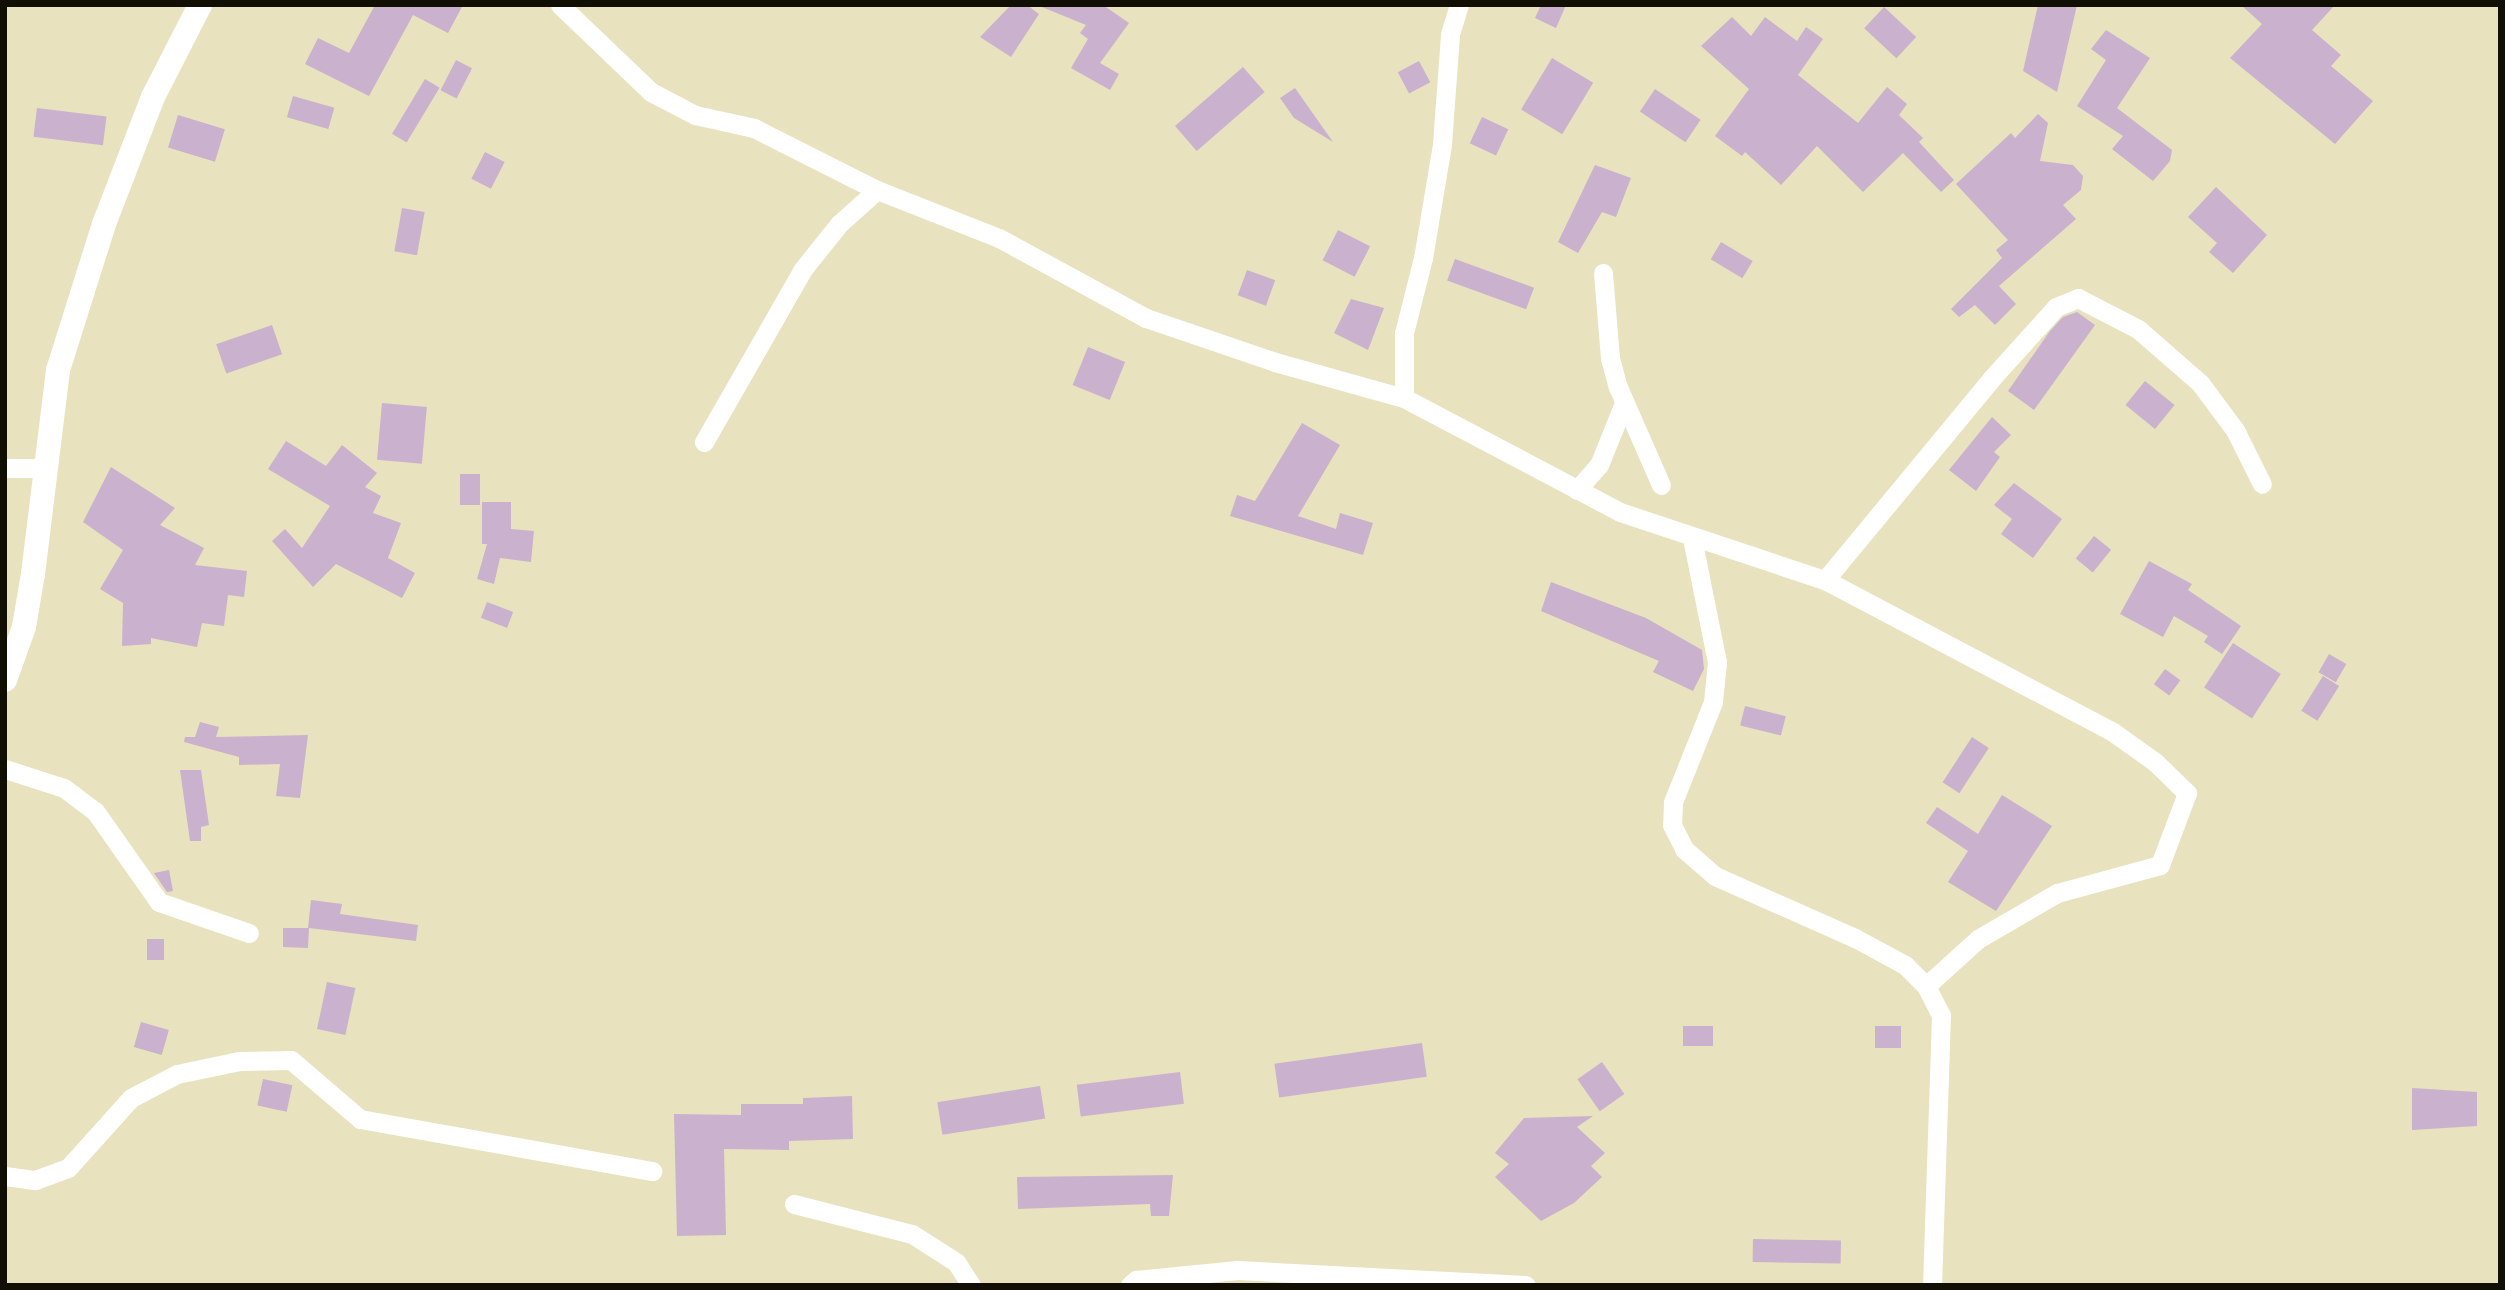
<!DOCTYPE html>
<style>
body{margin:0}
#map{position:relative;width:2505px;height:1290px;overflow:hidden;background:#e8e2be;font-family:Inter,sans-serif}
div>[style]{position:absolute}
.building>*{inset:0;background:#cab1ce;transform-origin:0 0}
.minor>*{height:19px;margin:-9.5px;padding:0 9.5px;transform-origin:9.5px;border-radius:9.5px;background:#fff}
.tertiary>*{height:24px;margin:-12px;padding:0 12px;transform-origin:12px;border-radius:12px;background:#fff}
span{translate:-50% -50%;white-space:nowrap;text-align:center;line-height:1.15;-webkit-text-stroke:5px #f6f0cb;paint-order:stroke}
.frame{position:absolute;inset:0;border:7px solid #110f04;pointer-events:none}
</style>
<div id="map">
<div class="building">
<div style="clip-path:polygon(375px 5px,463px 5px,448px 33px,413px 15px,369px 96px,305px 64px,318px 38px,349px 53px)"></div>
<div style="clip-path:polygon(1011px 5px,1027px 5px,1039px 14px,1011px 57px,980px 37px)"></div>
<div style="clip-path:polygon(1037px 5px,1103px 5px,1129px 23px,1100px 63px,1119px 74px,1110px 90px,1071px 68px,1088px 39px,1080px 33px,1086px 25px)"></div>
<div style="clip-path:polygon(1541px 5px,1566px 5px,1556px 28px,1535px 18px)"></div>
<div style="clip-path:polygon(2038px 5px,2077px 5px,2057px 92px,2023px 71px)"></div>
<div style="clip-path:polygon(2241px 5px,2335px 5px,2312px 30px,2341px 55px,2331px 66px,2373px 101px,2335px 144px,2230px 58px,2262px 24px)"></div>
<div style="left:1884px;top:7px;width:44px;height:29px;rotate:43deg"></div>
<div style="clip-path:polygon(1732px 17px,1751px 36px,1765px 17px,1797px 41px,1806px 27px,1823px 39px,1798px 75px,1858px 123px,1887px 87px,1907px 104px,1899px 115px,1923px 138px,1919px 142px,1954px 180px,1941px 192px,1903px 153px,1863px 192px,1817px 146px,1781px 185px,1745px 152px,1742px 156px,1715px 136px,1749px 89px,1701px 46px)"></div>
<div style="clip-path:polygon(2106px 30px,2150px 58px,2117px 108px,2172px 150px,2170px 161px,2153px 181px,2112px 149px,2123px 136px,2077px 106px,2106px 60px,2091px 49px)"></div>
<div style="left:1552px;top:58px;width:48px;height:60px;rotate:31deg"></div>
<div style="left:456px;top:60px;width:18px;height:34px;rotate:27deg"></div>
<div style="left:1419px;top:61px;width:24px;height:24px;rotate:62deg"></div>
<div style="left:1243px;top:67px;width:33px;height:90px;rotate:49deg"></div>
<div style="left:425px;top:79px;width:17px;height:64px;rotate:31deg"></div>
<div style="clip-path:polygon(1295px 88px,1333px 142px,1294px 118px,1280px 98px)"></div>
<div style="left:1655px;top:89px;width:55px;height:27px;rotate:34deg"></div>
<div style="left:293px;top:96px;width:43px;height:22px;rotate:16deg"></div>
<div style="left:37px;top:108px;width:70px;height:29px;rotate:7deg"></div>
<div style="clip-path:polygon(2038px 114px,2048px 123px,2040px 161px,2073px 165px,2083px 176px,2081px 190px,2063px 205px,2076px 219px,1999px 286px,2016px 304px,1995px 325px,1975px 305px,1959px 317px,1951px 309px,2002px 258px,1996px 250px,2008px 240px,1956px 184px,2011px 133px,2015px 138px)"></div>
<div style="left:178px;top:115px;width:49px;height:34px;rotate:17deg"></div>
<div style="left:1482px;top:117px;width:29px;height:29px;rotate:25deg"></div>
<div style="left:485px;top:152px;width:22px;height:30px;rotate:27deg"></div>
<div style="clip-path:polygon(1595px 165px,1631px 178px,1616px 217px,1602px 212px,1578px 253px,1558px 242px)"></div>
<div style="clip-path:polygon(2216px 187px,2267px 235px,2233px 273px,2209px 252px,2217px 243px,2188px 217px)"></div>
<div style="left:402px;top:208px;width:23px;height:44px;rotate:10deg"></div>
<div style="left:1338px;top:230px;width:36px;height:34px;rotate:27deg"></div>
<div style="left:1721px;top:242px;width:37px;height:20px;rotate:31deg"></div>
<div style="left:1455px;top:259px;width:84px;height:23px;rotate:20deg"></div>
<div style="left:1247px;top:270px;width:30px;height:27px;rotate:20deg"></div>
<div style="clip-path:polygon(1351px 299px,1384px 308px,1368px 350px,1334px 333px)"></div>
<div style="clip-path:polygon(2077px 312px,2095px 325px,2034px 410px,2008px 391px,2050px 331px,2063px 317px)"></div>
<div style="left:272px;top:325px;width:31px;height:59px;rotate:71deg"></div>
<div style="left:1088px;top:347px;width:40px;height:41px;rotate:22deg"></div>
<div style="left:2145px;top:381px;width:38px;height:31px;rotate:39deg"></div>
<div style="left:382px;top:403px;width:45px;height:57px;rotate:5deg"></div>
<div style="clip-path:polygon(1992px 417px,2011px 435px,1994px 452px,2000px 457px,1976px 491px,1949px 470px)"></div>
<div style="clip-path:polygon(1302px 423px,1340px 445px,1298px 516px,1336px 529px,1340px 513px,1373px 523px,1363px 555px,1230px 516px,1237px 495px,1255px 501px)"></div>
<div style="clip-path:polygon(286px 441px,326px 466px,342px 445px,377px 473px,365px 487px,381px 496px,373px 513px,401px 523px,388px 558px,415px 573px,402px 598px,336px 564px,313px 587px,272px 541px,285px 529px,302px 548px,330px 506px,268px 469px)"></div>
<div style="clip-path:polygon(111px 467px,175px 508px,160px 525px,204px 548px,195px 565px,247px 571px,244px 597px,228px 595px,224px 626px,202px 623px,197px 647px,151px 638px,151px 644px,122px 646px,123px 603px,100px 589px,123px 550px,83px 522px)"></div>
<div style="left:460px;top:474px;width:20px;height:31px"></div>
<div style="clip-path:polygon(2014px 483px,2062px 519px,2033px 558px,2001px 534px,2012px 519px,1994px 505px)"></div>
<div style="clip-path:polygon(482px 502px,511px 502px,511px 529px,534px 531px,531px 562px,500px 558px,494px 584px,477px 579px,487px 544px,482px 544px)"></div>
<div style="left:2094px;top:536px;width:22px;height:29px;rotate:39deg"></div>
<div style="clip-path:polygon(2149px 561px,2192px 584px,2188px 590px,2241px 626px,2222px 654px,2204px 642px,2208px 636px,2174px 616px,2163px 637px,2120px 614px)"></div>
<div style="clip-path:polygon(1551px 582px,1646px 618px,1702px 650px,1704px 669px,1693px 691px,1653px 672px,1659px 661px,1541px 611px)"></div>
<div style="left:487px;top:602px;width:28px;height:17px;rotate:21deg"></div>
<div style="left:2233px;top:643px;width:57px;height:53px;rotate:33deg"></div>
<div style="left:2329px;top:654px;width:20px;height:21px;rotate:30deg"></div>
<div style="left:2165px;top:669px;width:19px;height:19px;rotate:36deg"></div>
<div style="left:2323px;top:676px;width:19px;height:41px;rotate:32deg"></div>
<div style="left:1745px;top:706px;width:42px;height:20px;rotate:14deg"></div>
<div style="clip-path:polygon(200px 722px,219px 727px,216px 737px,308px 735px,300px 798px,276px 796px,280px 764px,239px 765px,239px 757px,184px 742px,185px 737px,195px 737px)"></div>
<div style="left:1972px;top:737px;width:20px;height:54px;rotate:33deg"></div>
<div style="clip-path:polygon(180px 770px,201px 770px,209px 825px,201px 827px,201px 841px,190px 841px)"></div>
<div style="clip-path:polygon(2002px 795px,2052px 826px,1996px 911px,1948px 882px,1968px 851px,1926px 823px,1937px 807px,1978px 834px)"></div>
<div style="clip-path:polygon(169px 870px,173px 891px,167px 892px,154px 873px)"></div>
<div style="clip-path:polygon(311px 900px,342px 904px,340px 914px,418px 925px,416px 941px,309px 928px,308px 948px,283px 947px,283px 928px,308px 928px)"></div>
<div style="left:164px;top:939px;width:21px;height:17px;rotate:90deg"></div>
<div style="left:327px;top:982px;width:29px;height:48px;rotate:12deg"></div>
<div style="left:141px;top:1022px;width:29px;height:26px;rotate:16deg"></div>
<div style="left:1713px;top:1026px;width:20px;height:30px;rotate:90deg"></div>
<div style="left:1875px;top:1026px;width:26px;height:22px"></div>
<div style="left:1422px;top:1043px;width:34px;height:149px;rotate:82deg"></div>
<div style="left:1602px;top:1062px;width:39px;height:30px;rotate:55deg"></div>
<div style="left:1180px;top:1072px;width:32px;height:104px;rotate:83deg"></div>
<div style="left:263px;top:1079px;width:30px;height:27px;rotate:12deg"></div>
<div style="left:1040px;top:1086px;width:33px;height:104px;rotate:81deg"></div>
<div style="clip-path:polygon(2412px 1088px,2477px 1092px,2477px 1126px,2412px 1130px)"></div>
<div style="clip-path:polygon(852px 1096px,853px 1139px,789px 1141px,789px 1150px,724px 1149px,726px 1235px,677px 1236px,674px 1114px,741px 1115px,741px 1104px,803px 1104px,803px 1098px)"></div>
<div style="clip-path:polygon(1593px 1116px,1577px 1127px,1605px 1153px,1591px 1166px,1602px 1177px,1574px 1203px,1541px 1221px,1495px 1177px,1509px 1164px,1495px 1153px,1524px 1118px)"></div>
<div style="clip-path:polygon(1173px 1175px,1169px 1216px,1151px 1216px,1150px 1204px,1018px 1209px,1017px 1177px)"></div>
<div style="left:1753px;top:1239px;width:88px;height:23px;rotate:1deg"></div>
</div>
<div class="minor">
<div style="left:560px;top:5px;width:126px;rotate:43.7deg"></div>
<div style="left:651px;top:92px;width:50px;rotate:27.6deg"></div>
<div style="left:695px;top:115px;width:60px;rotate:12.4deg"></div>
<div style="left:754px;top:128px;width:138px;rotate:26.8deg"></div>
<div style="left:1603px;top:273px;width:85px;rotate:85.3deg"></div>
<div style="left:1610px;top:358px;width:30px;rotate:75deg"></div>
<div style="left:1618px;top:387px;width:107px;rotate:66.3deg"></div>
<div style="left:1404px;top:398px;width:65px;rotate:-90deg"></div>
<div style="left:1404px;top:333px;width:77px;rotate:-75.8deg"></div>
<div style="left:1423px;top:258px;width:116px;rotate:-80.5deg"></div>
<div style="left:1442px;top:144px;width:110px;rotate:-85.8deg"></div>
<div style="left:1450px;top:34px;width:30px;rotate:-73deg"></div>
<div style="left:704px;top:442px;width:199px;rotate:-60.2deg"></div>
<div style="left:803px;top:269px;width:58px;rotate:-51.3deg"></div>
<div style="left:839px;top:224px;width:51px;rotate:-41.8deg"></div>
<div style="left:877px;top:190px;width:131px;rotate:21.5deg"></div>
<div style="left:999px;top:238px;width:167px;rotate:28.6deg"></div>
<div style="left:1146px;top:318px;width:136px;rotate:18.8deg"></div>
<div style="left:1275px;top:362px;width:134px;rotate:15.6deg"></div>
<div style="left:1404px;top:398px;width:244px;rotate:27.8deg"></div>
<div style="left:1620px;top:512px;width:216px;rotate:18.4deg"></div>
<div style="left:1825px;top:580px;width:326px;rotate:27.8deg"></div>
<div style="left:2113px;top:732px;width:52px;rotate:35.5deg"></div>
<div style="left:2155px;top:762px;width:45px;rotate:44.1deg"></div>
<div style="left:2187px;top:793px;width:77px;rotate:110.6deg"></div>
<div style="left:2160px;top:865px;width:107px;rotate:164.8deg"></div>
<div style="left:2057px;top:893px;width:91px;rotate:149.8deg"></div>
<div style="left:1978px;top:939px;width:70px;rotate:137.9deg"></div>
<div style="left:5px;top:468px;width:39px"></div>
<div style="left:1577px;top:490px;width:33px;rotate:-49deg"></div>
<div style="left:1599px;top:465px;width:67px;rotate:-68deg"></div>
<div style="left:1692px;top:538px;width:126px;rotate:78.6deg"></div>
<div style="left:1717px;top:662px;width:40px;rotate:95.7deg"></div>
<div style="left:1713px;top:702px;width:108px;rotate:111.8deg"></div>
<div style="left:1673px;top:802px;width:23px;rotate:92deg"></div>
<div style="left:1672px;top:825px;width:27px;rotate:63deg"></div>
<div style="left:1684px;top:849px;width:41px;rotate:41.1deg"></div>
<div style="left:1715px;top:876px;width:153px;rotate:23.9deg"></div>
<div style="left:1855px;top:938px;width:57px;rotate:28.4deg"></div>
<div style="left:1905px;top:965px;width:30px;rotate:45deg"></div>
<div style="left:1926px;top:986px;width:33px;rotate:63deg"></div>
<div style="left:1941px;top:1015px;width:270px;rotate:91.9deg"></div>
<div style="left:1825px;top:580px;width:261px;rotate:-50.4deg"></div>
<div style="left:1991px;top:379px;width:97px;rotate:-47.9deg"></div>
<div style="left:2056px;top:307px;width:24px;rotate:-22deg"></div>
<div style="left:2078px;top:298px;width:68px;rotate:27.3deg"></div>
<div style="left:2138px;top:329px;width:82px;rotate:41.1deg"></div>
<div style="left:2200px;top:383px;width:59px;rotate:53.3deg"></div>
<div style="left:2235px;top:430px;width:60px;rotate:63.4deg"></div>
<div style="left:5px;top:769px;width:62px;rotate:17.9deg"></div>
<div style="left:64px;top:788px;width:39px;rotate:37deg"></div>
<div style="left:95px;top:811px;width:111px;rotate:54.9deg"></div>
<div style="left:159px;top:902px;width:95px;rotate:19deg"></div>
<div style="left:5px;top:1176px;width:30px;rotate:8deg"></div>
<div style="left:35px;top:1180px;width:35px;rotate:-20deg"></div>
<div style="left:68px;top:1168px;width:94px;rotate:-48deg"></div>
<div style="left:131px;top:1098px;width:52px;rotate:-27.6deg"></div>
<div style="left:177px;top:1074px;width:63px;rotate:-11.8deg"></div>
<div style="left:239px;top:1061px;width:52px;rotate:-1.1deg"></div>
<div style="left:291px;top:1060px;width:91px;rotate:40.5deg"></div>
<div style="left:360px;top:1119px;width:297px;rotate:10.1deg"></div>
<div style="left:794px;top:1204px;width:122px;rotate:14.3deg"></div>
<div style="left:912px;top:1234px;width:52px;rotate:32.5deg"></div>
<div style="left:956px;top:1262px;width:27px;rotate:57deg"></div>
<div style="left:1130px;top:1285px;width:8px;rotate:-40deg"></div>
<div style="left:1136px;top:1280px;width:102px;rotate:-5.6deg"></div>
<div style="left:1238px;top:1270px;width:288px;rotate:3deg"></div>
</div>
<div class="tertiary">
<div style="left:5px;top:680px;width:56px;rotate:-70.3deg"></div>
<div style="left:24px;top:627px;width:54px;rotate:-80.4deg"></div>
<div style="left:33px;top:574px;width:206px;rotate:-83deg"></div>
<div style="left:58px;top:370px;width:153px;rotate:-72.5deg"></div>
<div style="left:104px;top:224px;width:136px;rotate:-68.9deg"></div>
<div style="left:153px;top:97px;width:103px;rotate:-62.9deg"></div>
</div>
<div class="frame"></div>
</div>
